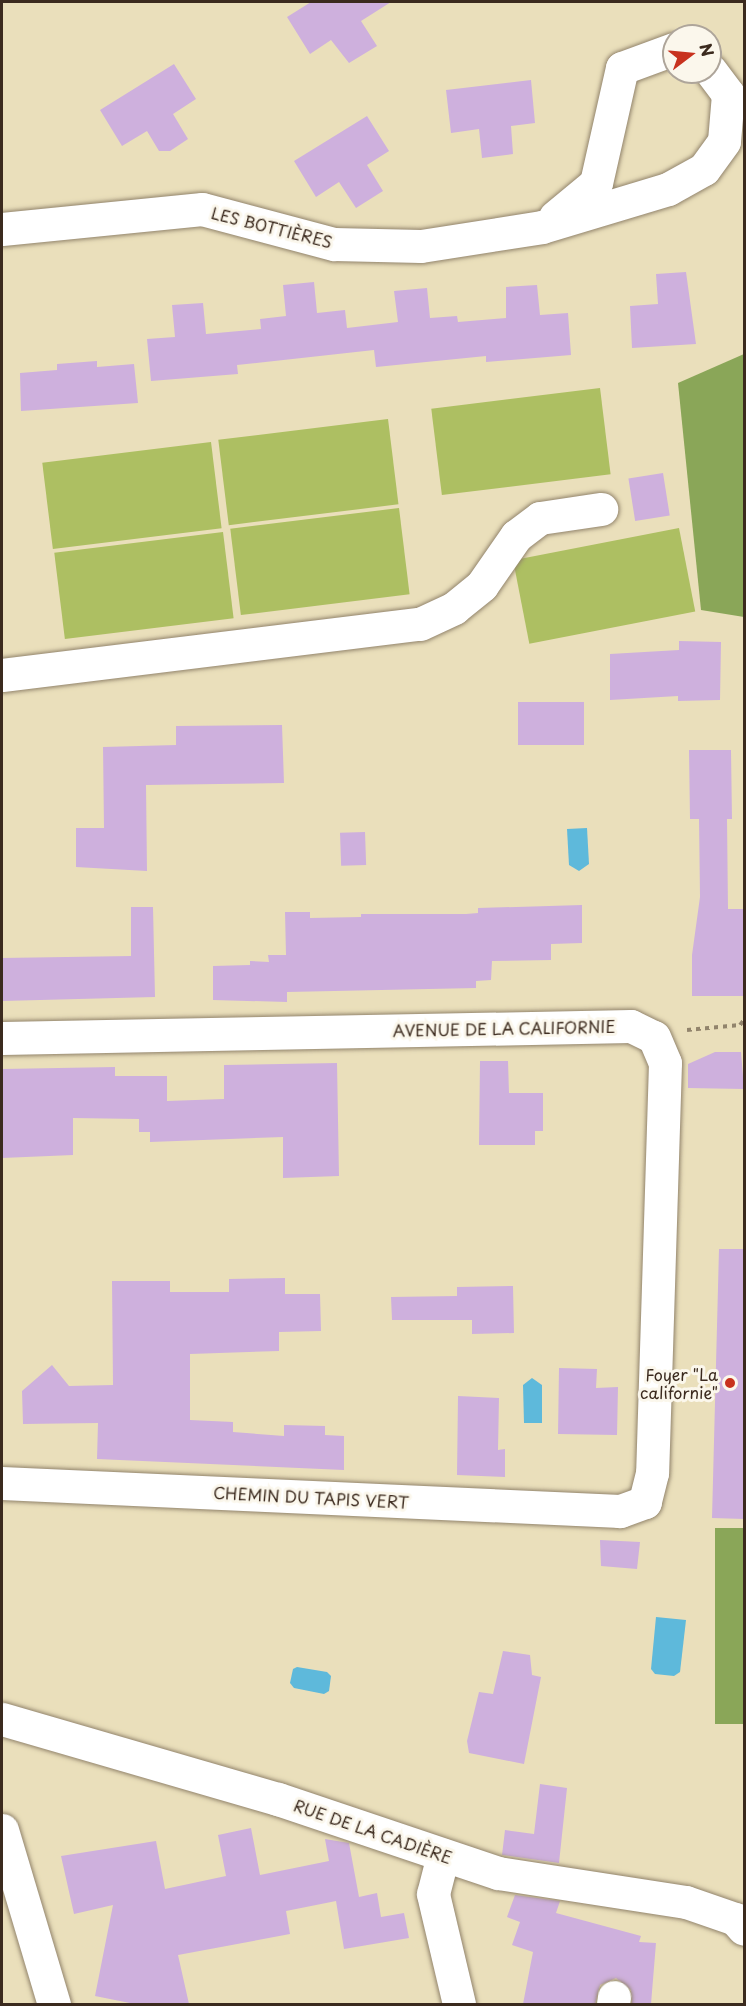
<!DOCTYPE html>
<meta charset="utf-8">
<style>
body{margin:0}
#map{position:relative;width:746px;height:2006px;overflow:hidden;background:#eadfbb;font-family:"Playpen Sans",sans-serif}
div>[style]{position:absolute}
.green>*{inset:0;background:#adbf62;transform-origin:0 0}
.forest>*{inset:0;background:#8aa658;transform-origin:0 0}
.water>*{inset:0;background:#5eb9db}
.building>*{inset:0;background:#ceb0dd;transform-origin:0 0}
.path>*{height:4px;margin-top:-2px;transform-origin:0;background:repeating-linear-gradient(90deg,#92846c 0 4.5px,transparent 0 9px)}
.roads{filter:drop-shadow(0 0 2px #92846c) drop-shadow(0 0 2px #92846c)}
.minor>*{height:33px;margin:-16.5px;padding:0 16.5px;transform-origin:16.5px;border-radius:16.5px;background:#fff}
.dots>*{width:16px;height:16px;translate:-50% -50%;box-sizing:border-box;border:3px solid #fbf7ec;border-radius:50%}
span{translate:-50% -50%;white-space:nowrap;text-align:center;line-height:1.15;-webkit-text-stroke:6px #fbf7ec;paint-order:stroke}
.street-label{font-size:16px;color:#3b2a1e}
.poi-label{font-size:16px;color:#3b2a1e}
.right{translate:-100% -50%;text-align:right}
.frame{position:absolute;inset:0;border:3px solid #3b2a1e;pointer-events:none}
.north{position:absolute;left:662px;top:24px;width:60px;height:60px;box-sizing:border-box;background:#fbf7ec;border:2px solid #aea59a;border-radius:50%;rotate:74deg;font-size:16px;font-weight:700;line-height:24px;text-align:center;color:#3b2a1e}
.north::after{content:'';display:block;margin:auto;width:21px;height:27px;background:#c8321e;clip-path:polygon(50% 0,100% 100%,50% 72%,0 100%)}
</style>
<div id="map">
<div class="green">
<div style="left:600px;top:388px;width:87px;height:170px;rotate:83deg"></div>
<div style="left:388px;top:419px;width:86px;height:171px;rotate:83deg"></div>
<div style="left:211px;top:442px;width:87px;height:170px;rotate:83deg"></div>
<div style="left:399px;top:508px;width:87px;height:170px;rotate:83deg"></div>
<div style="left:679px;top:528px;width:85px;height:169px;rotate:79deg"></div>
<div style="left:223px;top:532px;width:87px;height:170px;rotate:83deg"></div>
</div>
<div class="forest">
<div style="clip-path:polygon(744px 354px,744px 617px,701px 610px,678px 383px)"></div>
<div style="left:744px;top:1528px;width:196px;height:29px;rotate:90deg"></div>
</div>
<div class="water">
<div style="clip-path:polygon(587px 828px,589px 864px,579px 871px,569px 865px,567px 829px)"></div>
<div style="clip-path:polygon(532px 1378px,542px 1385px,542px 1423px,524px 1423px,523px 1385px)"></div>
<div style="clip-path:polygon(656px 1617px,686px 1620px,680px 1672px,674px 1676px,655px 1674px,651px 1669px)"></div>
<div style="clip-path:polygon(297px 1667px,327px 1672px,331px 1676px,329px 1691px,324px 1694px,294px 1688px,290px 1683px,293px 1669px)"></div>
</div>
<div class="building">
<div style="clip-path:polygon(311px 2px,391px 2px,361px 21px,377px 46px,349px 63px,331px 40px,310px 54px,287px 17px)"></div>
<div style="clip-path:polygon(174px 64px,196px 99px,173px 114px,188px 139px,170px 151px,159px 151px,147px 131px,122px 146px,100px 110px)"></div>
<div style="clip-path:polygon(531px 80px,535px 123px,511px 126px,513px 154px,482px 158px,479px 129px,451px 133px,446px 90px)"></div>
<div style="clip-path:polygon(367px 116px,389px 151px,367px 165px,383px 191px,356px 208px,339px 182px,316px 197px,294px 161px)"></div>
<div style="clip-path:polygon(686px 272px,696px 344px,632px 348px,630px 306px,658px 304px,656px 274px)"></div>
<div style="clip-path:polygon(314px 282px,317px 313px,345px 310px,347px 328px,398px 322px,394px 291px,427px 288px,430px 318px,457px 316px,458px 322px,506px 318px,506px 287px,537px 285px,540px 315px,568px 313px,571px 355px,486px 362px,486px 356px,376px 367px,374px 350px,237px 365px,238px 374px,151px 381px,147px 339px,175px 337px,172px 305px,203px 303px,206px 334px,261px 329px,260px 319px,286px 316px,283px 285px)"></div>
<div style="clip-path:polygon(97px 361px,97px 367px,134px 364px,138px 403px,21px 411px,20px 373px,57px 370px,57px 364px)"></div>
<div style="left:663px;top:473px;width:43px;height:35px;rotate:81deg"></div>
<div style="clip-path:polygon(679px 641px,721px 642px,720px 700px,678px 701px,678px 696px,610px 700px,610px 654px,679px 650px)"></div>
<div style="left:518px;top:702px;width:66px;height:43px"></div>
<div style="clip-path:polygon(282px 725px,284px 783px,146px 785px,147px 871px,76px 867px,76px 828px,104px 828px,103px 747px,176px 745px,176px 726px)"></div>
<div style="clip-path:polygon(689px 750px,731px 750px,732px 819px,727px 819px,728px 909px,744px 909px,744px 996px,692px 996px,692px 955px,700px 897px,699px 819px,690px 819px)"></div>
<div style="left:365px;top:832px;width:33px;height:25px;rotate:88deg"></div>
<div style="clip-path:polygon(582px 905px,582px 943px,551px 944px,551px 960px,492px 961px,491px 980px,476px 981px,476px 988px,287px 992px,287px 1002px,213px 1000px,213px 966px,250px 965px,250px 961px,269px 962px,268px 955px,286px 955px,285px 912px,310px 912px,310px 918px,361px 917px,361px 914px,466px 914px,478px 913px,478px 908px)"></div>
<div style="clip-path:polygon(131px 907px,153px 907px,155px 997px,2px 1001px,2px 958px,131px 956px)"></div>
<div style="clip-path:polygon(715px 1052px,741px 1052px,744px 1089px,688px 1088px,688px 1064px)"></div>
<div style="clip-path:polygon(480px 1061px,508px 1061px,509px 1093px,543px 1093px,543px 1131px,535px 1131px,535px 1145px,479px 1145px)"></div>
<div style="clip-path:polygon(337px 1063px,339px 1176px,283px 1178px,283px 1137px,150px 1142px,150px 1132px,139px 1132px,139px 1119px,73px 1118px,73px 1155px,2px 1158px,2px 1069px,115px 1067px,115px 1076px,167px 1076px,167px 1101px,224px 1099px,224px 1065px)"></div>
<div style="clip-path:polygon(719px 1249px,744px 1249px,744px 1519px,712px 1518px)"></div>
<div style="clip-path:polygon(285px 1278px,285px 1294px,320px 1294px,321px 1331px,279px 1332px,279px 1351px,190px 1354px,190px 1420px,233px 1422px,233px 1432px,284px 1436px,284px 1425px,325px 1426px,325px 1435px,344px 1436px,344px 1470px,97px 1459px,98px 1423px,23px 1424px,22px 1391px,52px 1365px,69px 1386px,113px 1385px,112px 1281px,170px 1281px,170px 1292px,229px 1292px,229px 1279px)"></div>
<div style="clip-path:polygon(513px 1286px,514px 1333px,472px 1334px,472px 1320px,392px 1320px,391px 1297px,457px 1296px,457px 1287px)"></div>
<div style="clip-path:polygon(559px 1368px,597px 1369px,596px 1388px,618px 1387px,617px 1435px,558px 1434px)"></div>
<div style="clip-path:polygon(458px 1396px,499px 1398px,498px 1450px,505px 1449px,505px 1477px,457px 1475px)"></div>
<div style="clip-path:polygon(600px 1540px,640px 1542px,637px 1569px,601px 1566px)"></div>
<div style="clip-path:polygon(503px 1651px,530px 1655px,532px 1675px,541px 1677px,524px 1764px,469px 1753px,467px 1741px,479px 1692px,493px 1694px)"></div>
<div style="clip-path:polygon(540px 1784px,567px 1788px,559px 1863px,502px 1855px,505px 1830px,534px 1834px)"></div>
<div style="clip-path:polygon(251px 1828px,260px 1875px,329px 1861px,325px 1839px,349px 1843px,359px 1897px,377px 1893px,381px 1917px,404px 1913px,409px 1938px,344px 1949px,336px 1901px,286px 1911px,290px 1934px,178px 1955px,189px 2004px,135px 2004px,95px 1996px,113px 1905px,74px 1914px,61px 1856px,156px 1841px,165px 1889px,226px 1876px,218px 1835px)"></div>
<div style="clip-path:polygon(515px 1895px,560px 1901px,556px 1913px,641px 1936px,639px 1942px,656px 1943px,651px 2004px,632px 2004px,631px 1990px,616px 1978px,600px 1985px,595px 2004px,523px 2004px,533px 1952px,512px 1945px,520px 1922px,507px 1917px)"></div>
</div>
<div class="path">
<div style="left:687px;top:1030px;width:53px;rotate:-5.4deg"></div>
<div style="left:740px;top:1025px;width:6px;rotate:-51deg"></div>
</div>
<div class="roads">
<div class="minor">
<div style="left:555px;top:217px;width:53px;rotate:-39.7deg"></div>
<div style="left:596px;top:183px;width:118px;rotate:-77.3deg"></div>
<div style="left:622px;top:68px;width:55px;rotate:-20.1deg"></div>
<div style="left:2px;top:229px;width:201px;rotate:-5.7deg"></div>
<div style="left:202px;top:209px;width:137px;rotate:14.9deg"></div>
<div style="left:334px;top:244px;width:87px;rotate:1.3deg"></div>
<div style="left:421px;top:246px;width:122px;rotate:-8.9deg"></div>
<div style="left:542px;top:227px;width:132px;rotate:-16.8deg"></div>
<div style="left:668px;top:189px;width:41px;rotate:-29.1deg"></div>
<div style="left:704px;top:169px;width:34px;rotate:-54deg"></div>
<div style="left:724px;top:141px;width:47px;rotate:-85.1deg"></div>
<div style="left:728px;top:94px;width:30px;rotate:-127deg"></div>
<div style="left:2px;top:675px;width:421px;rotate:-7deg"></div>
<div style="left:420px;top:624px;width:38px;rotate:-25deg"></div>
<div style="left:454px;top:608px;width:36px;rotate:-39deg"></div>
<div style="left:482px;top:585px;width:60px;rotate:-55.2deg"></div>
<div style="left:516px;top:536px;width:30px;rotate:-37deg"></div>
<div style="left:540px;top:518px;width:62px;rotate:-8.4deg"></div>
<div style="left:2px;top:1038px;width:629px;rotate:-1.09deg"></div>
<div style="left:631px;top:1026px;width:25px;rotate:26deg"></div>
<div style="left:654px;top:1037px;width:28px;rotate:67deg"></div>
<div style="left:665px;top:1063px;width:410px;rotate:91.8deg"></div>
<div style="left:652px;top:1473px;width:30px;rotate:104deg"></div>
<div style="left:645px;top:1502px;width:27px;rotate:160deg"></div>
<div style="left:620px;top:1511px;width:619px;rotate:-177.41deg"></div>
<div style="left:2px;top:1719px;width:287px;rotate:16.2deg"></div>
<div style="left:278px;top:1799px;width:232px;rotate:18.6deg"></div>
<div style="left:498px;top:1873px;width:190px;rotate:8.8deg"></div>
<div style="left:686px;top:1902px;width:52px;rotate:19.1deg"></div>
<div style="left:735px;top:1919px;width:13px;rotate:48deg"></div>
<div style="left:2px;top:1830px;width:182px;rotate:73.4deg"></div>
<div style="left:443px;top:1855px;width:40px;rotate:104.4deg"></div>
<div style="left:433px;top:1894px;width:113px;rotate:76.7deg"></div>
<div style="left:613px;top:2004px;width:7px;rotate:-82deg"></div>
</div>
</div>
<div class="dots">
<div style="left:730px;top:1383px;background:#c8321e"></div>
</div>
<div class="street-label">
<span style="left:272px;top:227px;rotate:14deg">LES BOTTIÈRES</span>
<span style="left:504px;top:1028px;rotate:-1deg">AVENUE DE LA CALIFORNIE</span>
<span style="left:311px;top:1497px;rotate:3deg">CHEMIN DU TAPIS VERT</span>
<span style="left:373px;top:1831px;rotate:19deg">RUE DE LA CADIÈRE</span>
</div>
<div class="poi-label">
<span class="right" style="left:718px;top:1383px">Foyer "La<br>californie"</span>
</div>
<div class="frame"></div>
<div class="north">N</div>
</div>
